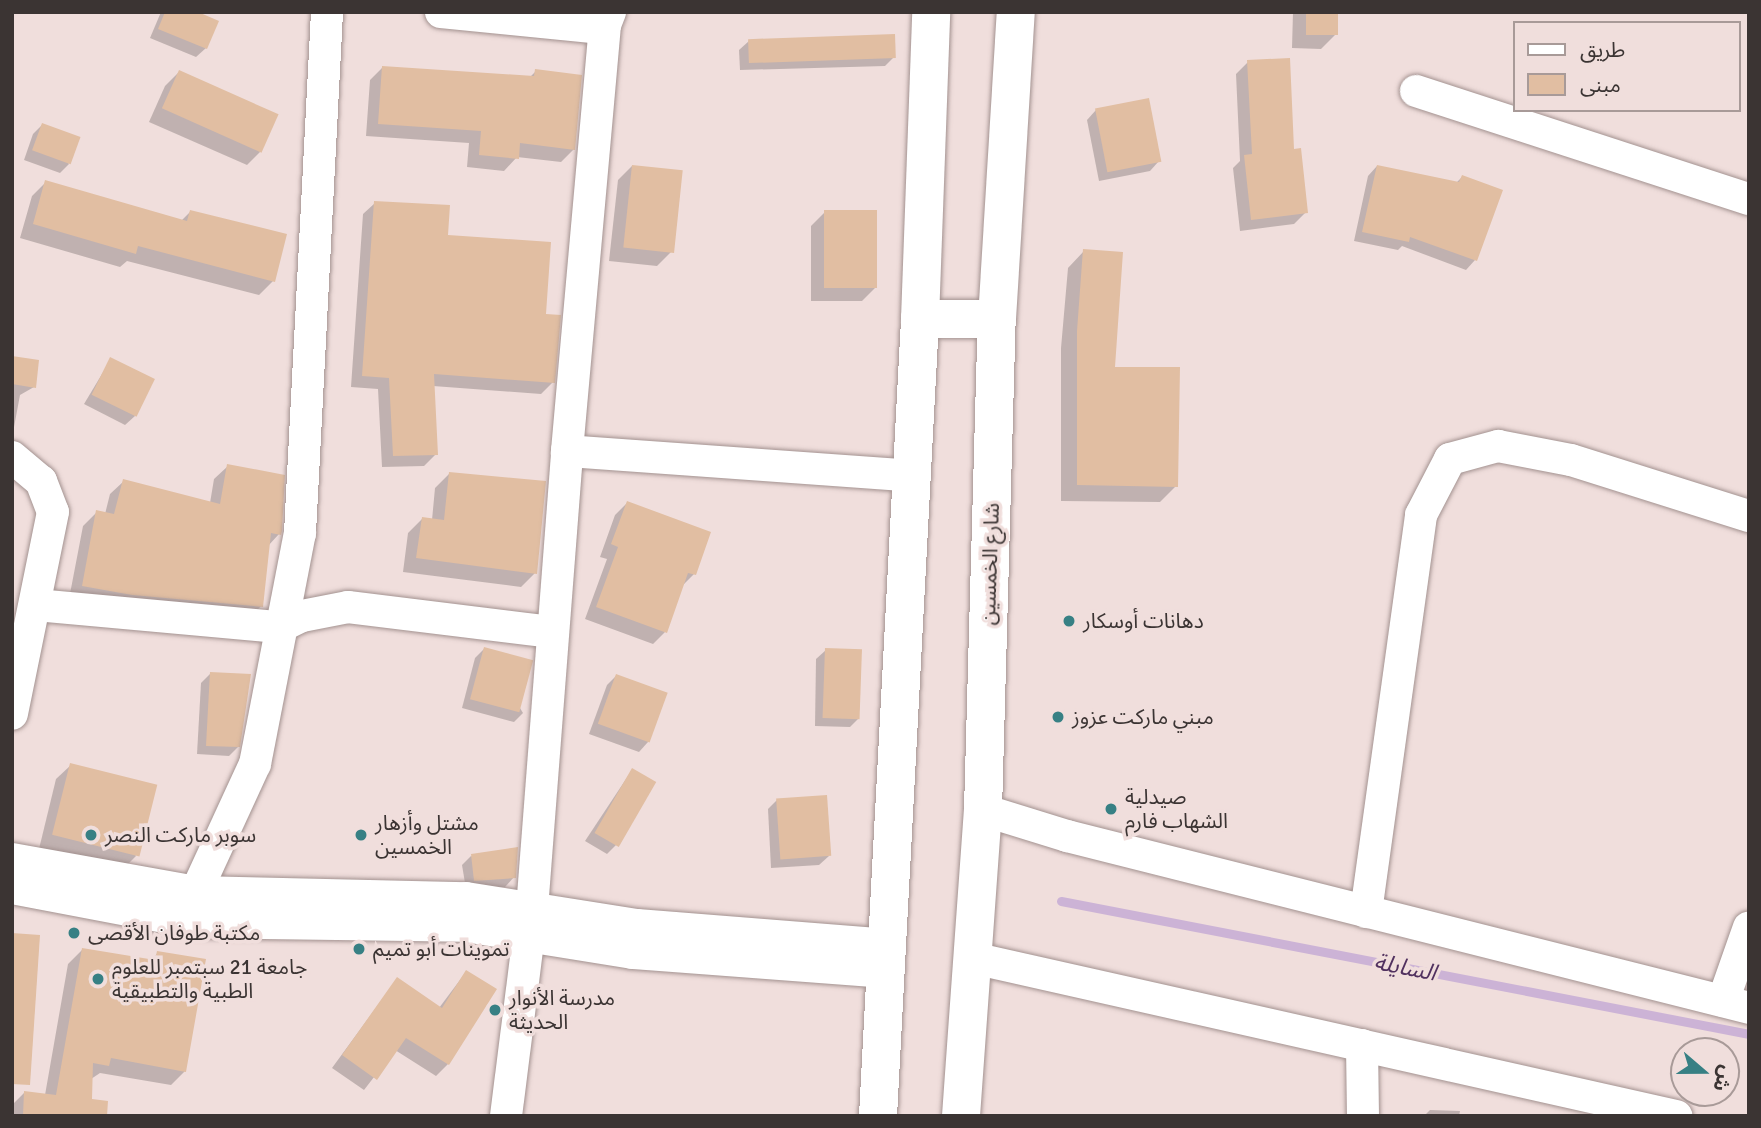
<!DOCTYPE html>
<meta charset="utf-8">
<style>
body{margin:0}
#map{position:relative;width:1761px;height:1128px;overflow:hidden;background:#f0dedc;font-family:Signika,"Noto Sans Arabic",sans-serif}
div>[style]{position:absolute}
.shadow>*{inset:0;background:#0003}
.stream>*{height:9px;margin:-4.5px;padding:0 4.5px;transform-origin:4.5px;border-radius:4.5px;background:#ccb3d6}
.building>*{inset:0;background:#e1bea2;transform-origin:0 0}
.roads{filter:drop-shadow(0 0 2px #a39290) drop-shadow(0 0 2px #a39290)}
.street>*{height:32px;margin:-16px;padding:0 16px;transform-origin:16px;border-radius:16px;background:#fff}
.primary>*{height:38px;margin:-19px;padding:0 19px;transform-origin:19px;border-radius:19px;background:#fff}
.dots>*{width:19px;height:19px;translate:-50% -50%;box-sizing:border-box;border:4px solid #f0dedc;border-radius:50%}
span{translate:-50% -50%;white-space:nowrap;text-align:center;line-height:1.15;-webkit-text-stroke:7px #f0dedc;paint-order:stroke}
.street-label{font-size:21px;color:#3b3433}
.poi-label{font-size:21px;color:#3b3433}
.left{translate:0 -50%;text-align:left}
.water-label{font-size:23px;color:#51315f;font-style:italic}
.frame{position:absolute;inset:0;border:14px solid #3b3433;pointer-events:none}
.legend{position:absolute;left:1513px;top:21px;width:228px;height:91px;box-sizing:border-box;background:#f0dedc;border:2px solid #a89a98;margin:0;padding:9px 12px;list-style:none;font-size:21px;color:#3b3433}
.legend li{display:flex;align-items:center;gap:14px;height:35px}
.legend b{width:35px;border:2px solid #a89a98}
.north{position:absolute;left:1670px;top:1037px;width:70px;height:70px;box-sizing:border-box;background:#f0dedc;border:2px solid #a89a98;border-radius:50%;rotate:110deg;font-size:19px;font-weight:700;line-height:28px;text-align:center;color:#3b3433}
.north::after{content:'';display:block;margin:auto;width:24px;height:32px;background:#378084;clip-path:polygon(50% 0,100% 100%,50% 72%,0 100%)}
</style>
<div id="map">
<div class="shadow">
<div style="clip-path:polygon(161px 12px,193px 12px,206px 48px,196px 57px,150px 38px)"></div>
<div style="clip-path:polygon(1293px 12px,1336px 12px,1335px 35px,1321px 49px,1292px 48px)"></div>
<div style="clip-path:polygon(749px 41px,894px 57px,885px 66px,740px 70px,739px 50px)"></div>
<div style="clip-path:polygon(1248px 62px,1292px 151px,1306px 212px,1294px 224px,1240px 231px,1233px 168px,1240px 161px,1236px 74px)"></div>
<div style="clip-path:polygon(382px 68px,529px 78px,536px 71px,574px 149px,561px 162px,517px 157px,504px 171px,467px 167px,469px 143px,366px 136px,370px 80px)"></div>
<div style="clip-path:polygon(179px 72px,261px 151px,247px 165px,149px 122px,165px 86px)"></div>
<div style="clip-path:polygon(1096px 110px,1159px 161px,1150px 171px,1099px 181px,1087px 120px)"></div>
<div style="clip-path:polygon(42px 125px,69px 164px,60px 173px,24px 160px,33px 134px)"></div>
<div style="clip-path:polygon(632px 166px,671px 252px,657px 266px,609px 261px,618px 180px)"></div>
<div style="clip-path:polygon(1377px 166px,1456px 183px,1462px 177px,1475px 260px,1466px 270px,1402px 246px,1398px 250px,1354px 241px,1368px 176px)"></div>
<div style="clip-path:polygon(46px 182px,181px 221px,191px 211px,273px 281px,259px 295px,127px 261px,120px 267px,20px 238px,32px 196px)"></div>
<div style="clip-path:polygon(375px 203px,447px 237px,544px 315px,553px 382px,541px 394px,433px 386px,436px 454px,424px 466px,382px 467px,378px 389px,351px 387px,363px 214px)"></div>
<div style="clip-path:polygon(825px 212px,876px 287px,862px 301px,811px 301px,811px 226px)"></div>
<div style="clip-path:polygon(1084px 251px,1113px 368px,1176px 486px,1160px 502px,1061px 501px,1061px 348px,1068px 268px)"></div>
<div style="clip-path:polygon(12px 358px,34px 387px,20px 395px,12px 438px)"></div>
<div style="clip-path:polygon(111px 359px,135px 416px,125px 425px,84px 404px)"></div>
<div style="clip-path:polygon(228px 466px,279px 534px,268px 546px,261px 606px,248px 620px,69px 599px,83px 526px,97px 512px,105px 514px,110px 494px,124px 481px,210px 503px,214px 479px)"></div>
<div style="clip-path:polygon(449px 474px,535px 573px,521px 587px,403px 572px,408px 533px,422px 519px,432px 520px,435px 488px)"></div>
<div style="clip-path:polygon(627px 503px,694px 574px,681px 587px,665px 632px,653px 644px,585px 619px,607px 559px,600px 557px,615px 515px)"></div>
<div style="clip-path:polygon(484px 649px,523px 713px,514px 722px,462px 708px,475px 658px)"></div>
<div style="clip-path:polygon(826px 650px,859px 718px,850px 727px,815px 726px,816px 659px)"></div>
<div style="clip-path:polygon(210px 674px,238px 747px,229px 756px,197px 754px,201px 683px)"></div>
<div style="clip-path:polygon(616px 676px,666px 694px,648px 742px,639px 752px,589px 734px,607px 685px)"></div>
<div style="clip-path:polygon(71px 765px,136px 856px,122px 870px,39px 849px,56px 779px)"></div>
<div style="clip-path:polygon(632px 770px,616px 845px,607px 854px,585px 841px)"></div>
<div style="clip-path:polygon(777px 800px,829px 856px,819px 865px,771px 868px,768px 809px)"></div>
<div style="clip-path:polygon(471px 856px,514px 877px,505px 887px,466px 889px,462px 865px)"></div>
<div style="clip-path:polygon(82px 950px,149px 961px,158px 953px,185px 1071px,171px 1085px,100px 1073px,91px 1079px,90px 1116px,12px 1116px,12px 1105px,24px 1093px,45px 1095px,68px 964px)"></div>
<div style="clip-path:polygon(466px 972px,448px 1064px,436px 1076px,395px 1050px,364px 1090px,332px 1068px,397px 979px,439px 1008px)"></div>
<div style="clip-path:polygon(1430px 1110px,1460px 1111px,1459px 1116px,1424px 1116px)"></div>
</div>
<div class="stream">
<div style="left:1061px;top:901px;width:701px;rotate:10.94deg"></div>
</div>
<div class="building">
<div style="clip-path:polygon(165px 12px,198px 12px,219px 21px,207px 49px,158px 29px)"></div>
<div style="left:1306px;top:12px;width:32px;height:23px"></div>
<div style="left:895px;top:34px;width:24px;height:147px;rotate:88deg"></div>
<div style="clip-path:polygon(1290px 58px,1294px 149px,1301px 148px,1308px 213px,1251px 220px,1244px 155px,1252px 154px,1247px 60px)"></div>
<div style="clip-path:polygon(382px 66px,534px 76px,535px 69px,582px 75px,575px 150px,520px 143px,519px 159px,479px 155px,481px 131px,378px 124px)"></div>
<div style="left:179px;top:70px;width:109px;height:42px;rotate:24deg"></div>
<div style="left:1149px;top:98px;width:65px;height:55px;rotate:79deg"></div>
<div style="left:42px;top:123px;width:41px;height:29px;rotate:20deg"></div>
<div style="left:632px;top:165px;width:51px;height:83px;rotate:6deg"></div>
<div style="clip-path:polygon(1377px 165px,1459px 182px,1462px 175px,1503px 190px,1477px 261px,1410px 237px,1409px 242px,1362px 232px)"></div>
<div style="clip-path:polygon(45px 180px,187px 221px,190px 210px,287px 234px,275px 282px,138px 246px,136px 254px,33px 224px)"></div>
<div style="clip-path:polygon(374px 201px,450px 205px,448px 235px,551px 242px,546px 314px,561px 315px,555px 383px,434px 374px,438px 455px,393px 456px,389px 378px,362px 376px)"></div>
<div style="left:824px;top:210px;width:53px;height:78px"></div>
<div style="clip-path:polygon(1083px 249px,1123px 252px,1115px 367px,1180px 367px,1178px 487px,1077px 485px,1077px 331px)"></div>
<div style="clip-path:polygon(12px 356px,39px 360px,36px 388px,12px 384px)"></div>
<div style="left:110px;top:357px;width:50px;height:42px;rotate:26deg"></div>
<div style="clip-path:polygon(227px 464px,285px 475px,282px 531px,281px 535px,271px 533px,263px 607px,132px 595px,82px 586px,96px 510px,114px 514px,123px 479px,220px 504px)"></div>
<div style="clip-path:polygon(449px 472px,546px 481px,537px 574px,416px 558px,422px 517px,444px 520px)"></div>
<div style="clip-path:polygon(627px 501px,711px 532px,696px 575px,688px 573px,667px 633px,596px 607px,618px 547px,611px 544px)"></div>
<div style="left:484px;top:647px;width:51px;height:54px;rotate:15deg"></div>
<div style="left:825px;top:648px;width:37px;height:70px;rotate:2deg"></div>
<div style="clip-path:polygon(210px 672px,251px 674px,240px 747px,206px 746px)"></div>
<div style="left:616px;top:674px;width:55px;height:53px;rotate:20deg"></div>
<div style="left:70px;top:763px;width:90px;height:74px;rotate:14deg"></div>
<div style="left:632px;top:768px;width:28px;height:75px;rotate:30deg"></div>
<div style="left:827px;top:795px;width:61px;height:51px;rotate:86deg"></div>
<div style="clip-path:polygon(518px 847px,516px 878px,474px 881px,471px 854px)"></div>
<div style="clip-path:polygon(12px 933px,40px 935px,30px 1085px,12px 1084px)"></div>
<div style="clip-path:polygon(82px 948px,155px 960px,157px 951px,206px 959px,186px 1072px,111px 1058px,109px 1066px,93px 1063px,92px 1099px,108px 1101px,107px 1116px,23px 1116px,24px 1091px,56px 1095px)"></div>
<div style="clip-path:polygon(466px 970px,497px 989px,449px 1065px,406px 1038px,377px 1080px,342px 1055px,397px 977px,442px 1008px)"></div>
</div>
<div class="roads">
<div class="street">
<div style="left:441px;top:12px;width:152px;rotate:5.7deg"></div>
<div style="left:592px;top:27px;width:13px;rotate:-9deg"></div>
<div style="left:605px;top:25px;width:14px;rotate:-69deg"></div>
<div style="left:605px;top:25px;width:428px;rotate:95.1deg"></div>
<div style="left:567px;top:451px;width:346px;rotate:4.1deg"></div>
<div style="left:1416px;top:91px;width:350px;rotate:18deg"></div>
<div style="left:12px;top:457px;width:38px;rotate:40deg"></div>
<div style="left:41px;top:481px;width:33px;rotate:69deg"></div>
<div style="left:53px;top:512px;width:206px;rotate:101.5deg"></div>
<div style="left:36px;top:605px;width:244px;rotate:5.2deg"></div>
<div style="left:279px;top:627px;width:25px;rotate:-26deg"></div>
<div style="left:302px;top:616px;width:47px;rotate:-11.1deg"></div>
<div style="left:348px;top:607px;width:205px;rotate:7deg"></div>
<div style="left:983px;top:810px;width:88px;rotate:17.2deg"></div>
<div style="left:1067px;top:836px;width:703px;rotate:14.15deg"></div>
<div style="left:12px;top:859px;width:187px;rotate:10.2deg"></div>
<div style="left:196px;top:892px;width:270px;rotate:1.3deg"></div>
<div style="left:466px;top:898px;width:173px;rotate:9deg"></div>
<div style="left:637px;top:925px;width:253px;rotate:4.5deg"></div>
<div style="left:12px;top:888px;width:182px;rotate:10.8deg"></div>
<div style="left:191px;top:922px;width:274px;rotate:0.8deg"></div>
<div style="left:465px;top:926px;width:170px;rotate:9.1deg"></div>
<div style="left:633px;top:953px;width:255px;rotate:4.3deg"></div>
<div style="left:196px;top:892px;width:141px;rotate:-65.3deg"></div>
<div style="left:255px;top:764px;width:235px;rotate:-79deg"></div>
<div style="left:300px;top:533px;width:522px;rotate:-87.03deg"></div>
<div style="left:1366px;top:912px;width:401px;rotate:-82.1deg"></div>
<div style="left:1421px;top:515px;width:63px;rotate:-62.6deg"></div>
<div style="left:1450px;top:459px;width:50px;rotate:-15.2deg"></div>
<div style="left:1498px;top:446px;width:74px;rotate:10.9deg"></div>
<div style="left:1571px;top:460px;width:187px;rotate:17.5deg"></div>
<div style="left:973px;top:958px;width:721px;rotate:12.67deg"></div>
<div style="left:1723px;top:1001px;width:78px;rotate:-70.6deg"></div>
<div style="left:1362px;top:1045px;width:71px;rotate:89.2deg"></div>
<div style="left:506px;top:1116px;width:209px;rotate:-82.8deg"></div>
<div style="left:532px;top:909px;width:459px;rotate:-85.6deg"></div>
</div>
<div class="primary">
<div style="left:920px;top:319px;width:77px"></div>
<div style="left:878px;top:1116px;width:798px;rotate:-86.98deg"></div>
<div style="left:920px;top:319px;width:307px;rotate:-87.9deg"></div>
<div style="left:961px;top:1116px;width:307px;rotate:-85.9deg"></div>
<div style="left:983px;top:810px;width:491px;rotate:-88.4deg"></div>
<div style="left:997px;top:319px;width:308px;rotate:-86.5deg"></div>
</div>
</div>
<div class="dots">
<div style="left:1069px;top:621px;background:#378084"></div>
<div style="left:1058px;top:717px;background:#378084"></div>
<div style="left:1111px;top:809px;background:#378084"></div>
<div style="left:91px;top:835px;background:#378084"></div>
<div style="left:361px;top:835px;background:#378084"></div>
<div style="left:74px;top:933px;background:#378084"></div>
<div style="left:359px;top:949px;background:#378084"></div>
<div style="left:98px;top:979px;background:#378084"></div>
<div style="left:495px;top:1010px;background:#378084"></div>
</div>
<div class="street-label">
<span style="left:990px;top:564px;rotate:-88deg">شارع الخمسين</span>
</div>
<div class="poi-label">
<span class="left" style="left:1083px;top:621px">دهانات أوسكار</span>
<span class="left" style="left:1072px;top:717px">مبني ماركت عزوز</span>
<span class="left" style="left:1125px;top:809px">صيدلية<br>الشهاب فارم</span>
<span class="left" style="left:375px;top:835px">مشتل وأزهار<br>الخمسين</span>
<span class="left" style="left:105px;top:835px">سوبر ماركت النصر</span>
<span class="left" style="left:88px;top:933px">مكتبة طوفان الأقصى</span>
<span class="left" style="left:373px;top:949px">تموينات أبو تميم</span>
<span class="left" style="left:112px;top:979px">جامعة 21 سبتمبر للعلوم<br>الطبية والتطبيقية</span>
<span class="left" style="left:509px;top:1010px">مدرسة الأنوار<br>الحديثة</span>
</div>
<div class="water-label">
<span style="left:1405px;top:968px;rotate:11deg">السايلة</span>
</div>
<div class="frame"></div>
<ul class="legend">
<li><b style="height:9px;background:#fff"></b>طريق</li>
<li><b style="height:19px;background:#e1bea2"></b>مبنى</li>
</ul>
<div class="north">ش</div>
</div>
